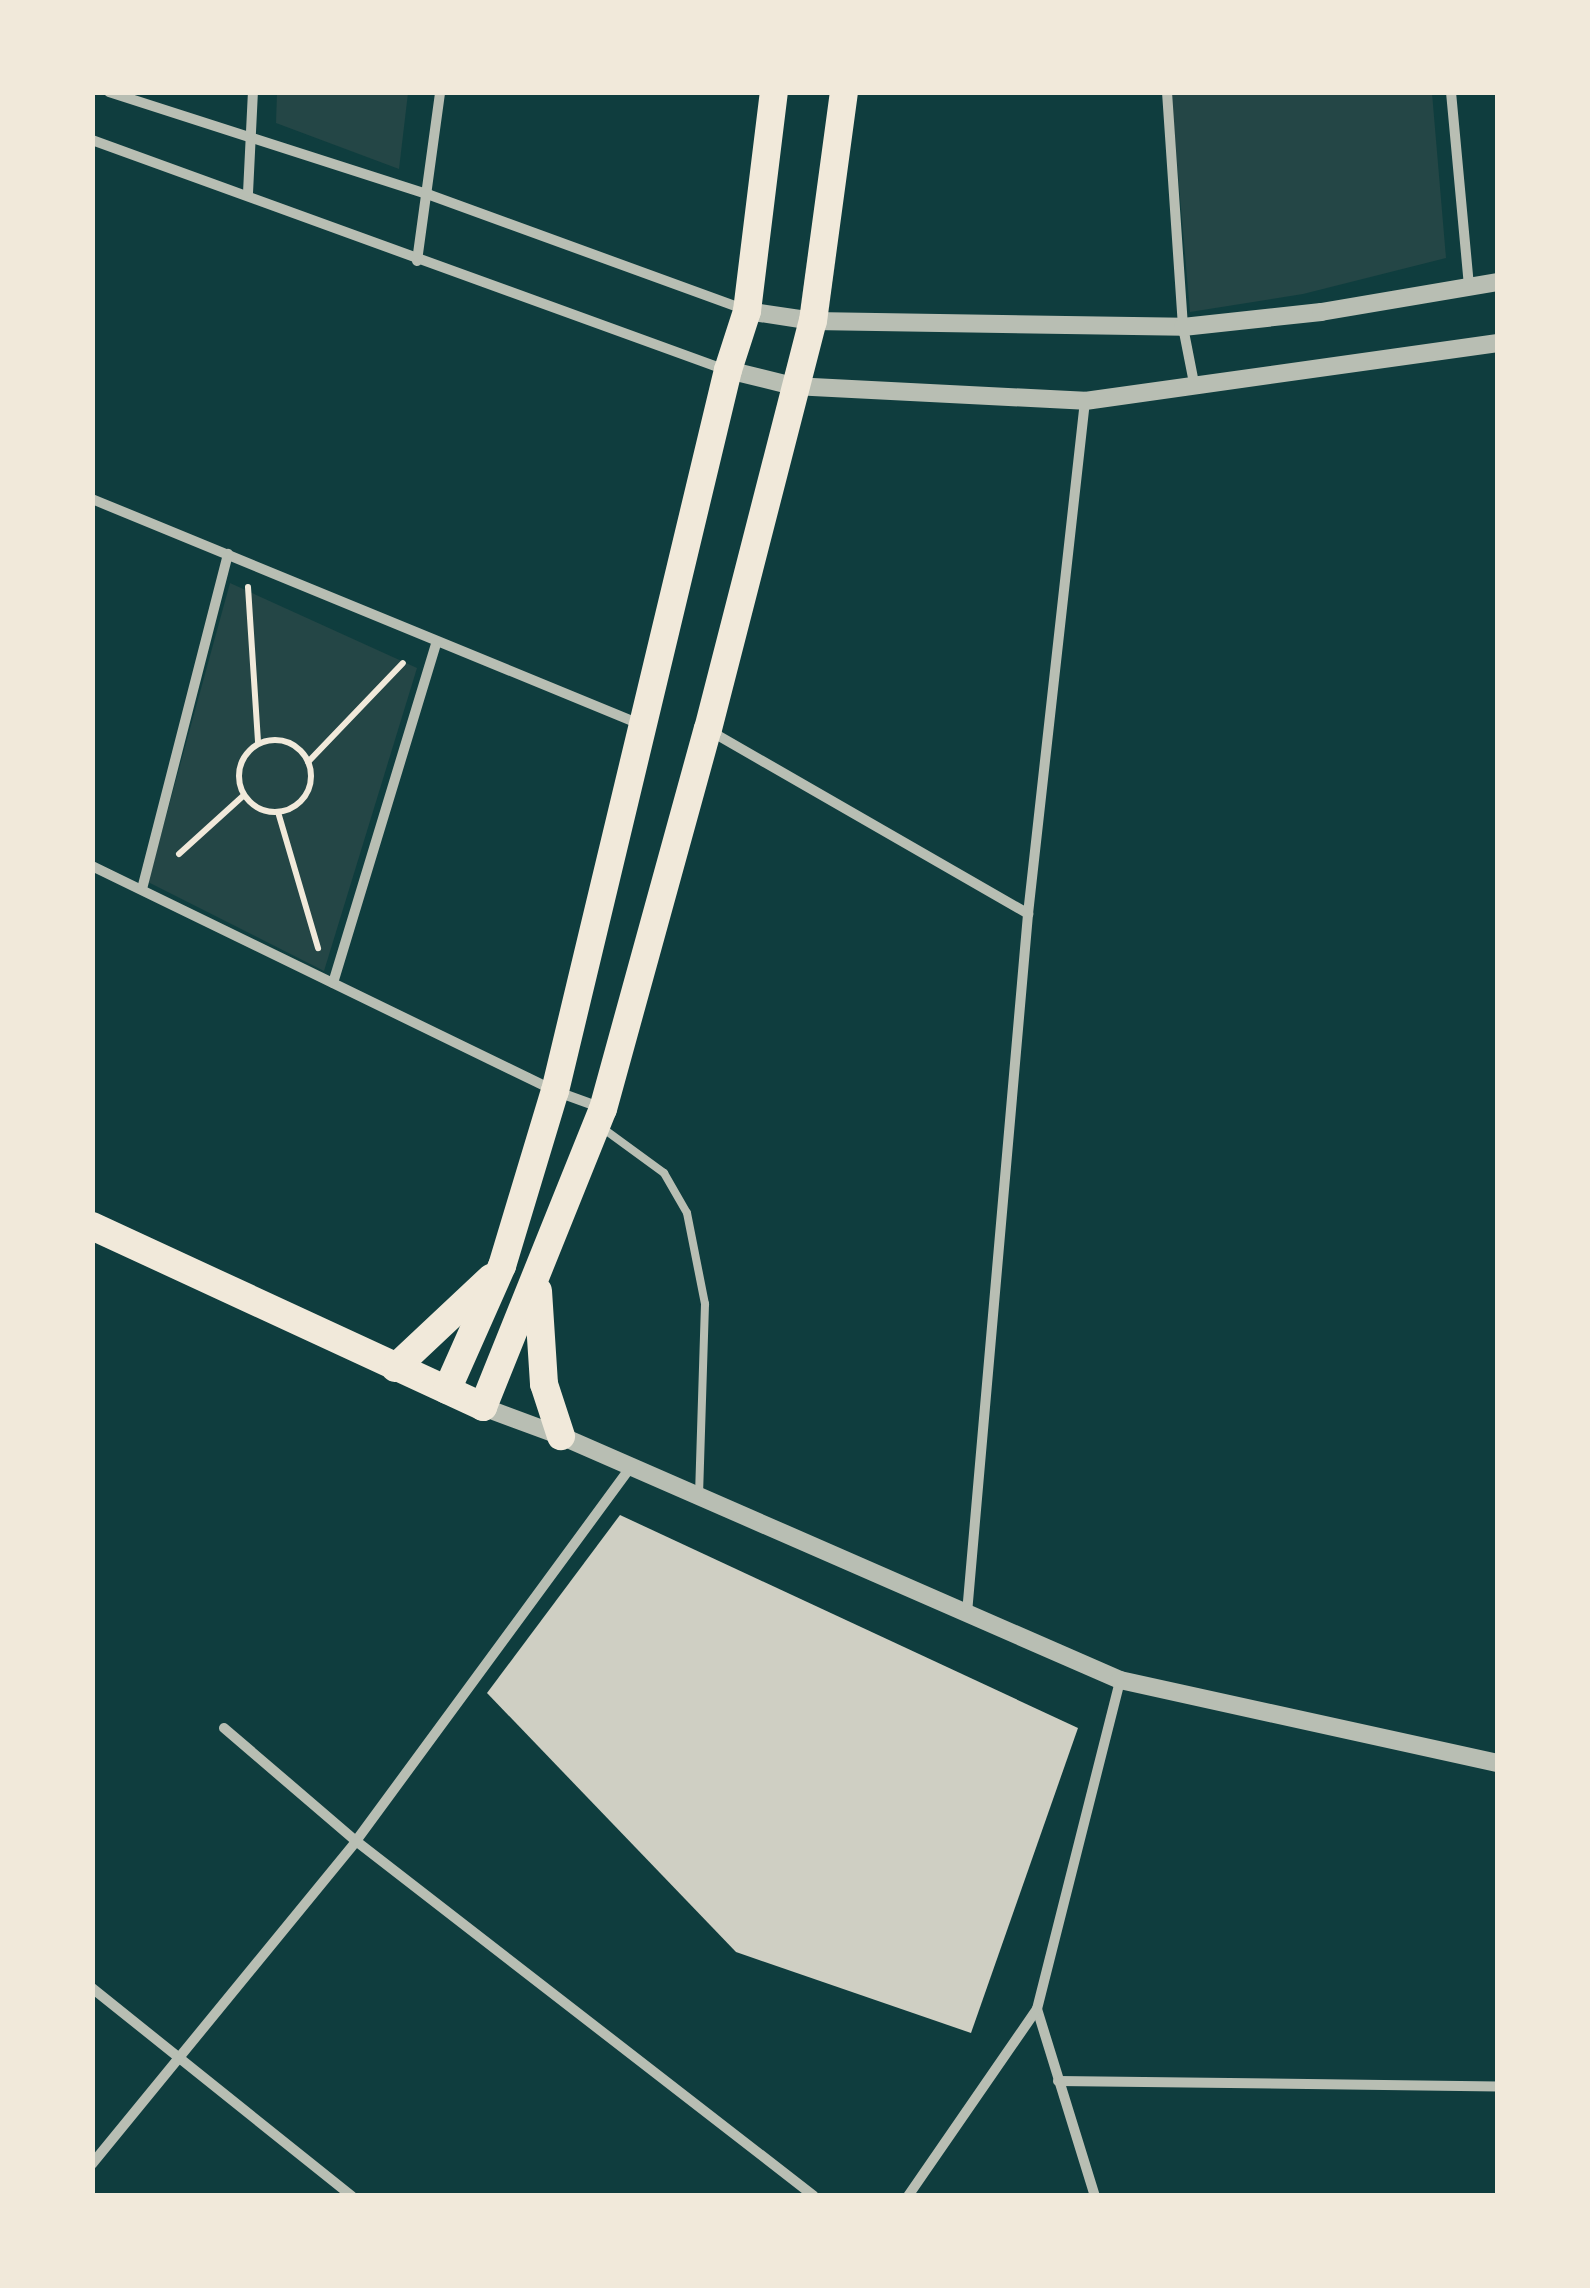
<!DOCTYPE html>
<style>
body{margin:0}
#map{position:relative;width:1590px;height:2288px;overflow:hidden;background:#0f3d3e;font-family:"Fira Sans",sans-serif}
div>[style]{position:absolute}
.green>*{inset:0;background:#244646}
.building>*{inset:0;background:#cfcfc3}
.path>*{height:6px;margin:-3px;padding:0 3px;transform-origin:3px;border-radius:3px;background:#f1e9da}
.path>.ring{margin:-3px;padding:0;box-sizing:content-box;background:none;border:6px solid #f1e9da;border-radius:50%}
.service>*{height:8px;margin:-4px;padding:0 4px;transform-origin:4px;border-radius:4px;background:#b8beb3}
.minor>*{height:10px;margin:-5px;padding:0 5px;transform-origin:5px;border-radius:5px;background:#b8beb3}
.tertiary>*{height:18px;margin:-9px;padding:0 9px;transform-origin:9px;border-radius:9px;background:#b8beb3}
.trunk>*{height:28px;margin:-14px;padding:0 14px;transform-origin:14px;border-radius:14px;background:#f1e9da}
span{translate:-50% -50%;white-space:nowrap;text-align:center;line-height:1.15;-webkit-text-stroke:10px #f1e9da;paint-order:stroke}
.frame{position:absolute;inset:0;border:95px solid #f1e9da;pointer-events:none}
</style>
<div id="map">
<div class="green">
<div style="clip-path:polygon(277px 93px,408px 93px,399px 169px,276px 123px)"></div>
<div style="clip-path:polygon(1171px 93px,1432px 93px,1446px 258px,1303px 294px,1190px 312px)"></div>
<div style="clip-path:polygon(230px 583px,417px 668px,324px 971px,148px 882px)"></div>
</div>
<div class="building">
<div style="clip-path:polygon(620px 1515px,1078px 1728px,971px 2033px,736px 1952px,487px 1693px)"></div>
</div>
<div class="path">
<div style="left:248px;top:587px;width:156px;rotate:86.3deg"></div>
<div class="ring" style="left:239px;top:740px;width:66px;height:66px"></div>
<div style="left:308px;top:762px;width:137px;rotate:-46.2deg"></div>
<div style="left:278px;top:812px;width:142px;rotate:73.6deg"></div>
<div style="left:179px;top:854px;width:86px;rotate:-42.2deg"></div>
</div>
<div class="service">
<div style="left:601px;top:1127px;width:78px;rotate:36.1deg"></div>
<div style="left:664px;top:1173px;width:46px;rotate:60.1deg"></div>
<div style="left:687px;top:1213px;width:93px;rotate:78.8deg"></div>
<div style="left:705px;top:1304px;width:189px;rotate:91.8deg"></div>
</div>
<div class="minor">
<div style="left:109px;top:92px;width:337px;rotate:17.8deg"></div>
<div style="left:430px;top:195px;width:336px;rotate:20deg"></div>
<div style="left:1167px;top:92px;width:236px;rotate:86.1deg"></div>
<div style="left:1183px;top:327px;width:62px;rotate:78.9deg"></div>
<div style="left:1451px;top:92px;width:195px;rotate:84.7deg"></div>
<div style="left:92px;top:140px;width:674px;rotate:19.94deg"></div>
<div style="left:248px;top:193px;width:101px;rotate:-87.2deg"></div>
<div style="left:417px;top:261px;width:171px;rotate:-82.2deg"></div>
<div style="left:92px;top:499px;width:595px;rotate:22.34deg"></div>
<div style="left:712px;top:732px;width:365px;rotate:29.9deg"></div>
<div style="left:92px;top:866px;width:515px;rotate:25.92deg"></div>
<div style="left:555px;top:1091px;width:50px;rotate:19.9deg"></div>
<div style="left:142px;top:889px;width:346px;rotate:-75.6deg"></div>
<div style="left:333px;top:983px;width:357px;rotate:-73.1deg"></div>
<div style="left:967px;top:1613px;width:702px;rotate:-85.01deg"></div>
<div style="left:1028px;top:914px;width:516px;rotate:-83.66deg"></div>
<div style="left:224px;top:1728px;width:174px;rotate:40.6deg"></div>
<div style="left:356px;top:1841px;width:579px;rotate:37.78deg"></div>
<div style="left:92px;top:1988px;width:333px;rotate:38.7deg"></div>
<div style="left:1037px;top:2009px;width:196px;rotate:72.8deg"></div>
<div style="left:1058px;top:2081px;width:440px;rotate:0.7deg"></div>
<div style="left:92px;top:2164px;width:417px;rotate:-50.7deg"></div>
<div style="left:356px;top:1841px;width:464px;rotate:-53.7deg"></div>
<div style="left:908px;top:2196px;width:227px;rotate:-55.4deg"></div>
<div style="left:1037px;top:2009px;width:339px;rotate:-75.8deg"></div>
</div>
<div class="tertiary">
<div style="left:747px;top:311px;width:67px;rotate:8.6deg"></div>
<div style="left:813px;top:321px;width:370px;rotate:0.9deg"></div>
<div style="left:1183px;top:327px;width:139px;rotate:-6.2deg"></div>
<div style="left:1321px;top:312px;width:180px;rotate:-9.6deg"></div>
<div style="left:728px;top:370px;width:67px;rotate:13.8deg"></div>
<div style="left:793px;top:386px;width:292px;rotate:2.9deg"></div>
<div style="left:1085px;top:401px;width:417px;rotate:-8deg"></div>
<div style="left:483px;top:1407px;width:83px;rotate:20.4deg"></div>
<div style="left:561px;top:1436px;width:610px;rotate:23.58deg"></div>
<div style="left:1120px;top:1680px;width:387px;rotate:12.4deg"></div>
</div>
<div class="trunk">
<div style="left:92px;top:1226px;width:431px;rotate:24.8deg"></div>
<div style="left:483px;top:1407px;width:321px;rotate:-68.1deg"></div>
<div style="left:603px;top:1109px;width:394px;rotate:-74.6deg"></div>
<div style="left:708px;top:729px;width:421px;rotate:-75.6deg"></div>
<div style="left:813px;top:321px;width:231px;rotate:-82.3deg"></div>
<div style="left:538px;top:1291px;width:93px;rotate:86.3deg"></div>
<div style="left:544px;top:1384px;width:55px;rotate:71.9deg"></div>
<div style="left:395px;top:1368px;width:132px;rotate:-43.2deg"></div>
<div style="left:447px;top:1390px;width:136px;rotate:-66.1deg"></div>
<div style="left:502px;top:1266px;width:183px;rotate:-73.2deg"></div>
<div style="left:555px;top:1091px;width:741px;rotate:-76.51deg"></div>
<div style="left:728px;top:370px;width:62px;rotate:-72.1deg"></div>
<div style="left:747px;top:311px;width:221px;rotate:-83deg"></div>
</div>
<div class="frame"></div>
</div>
